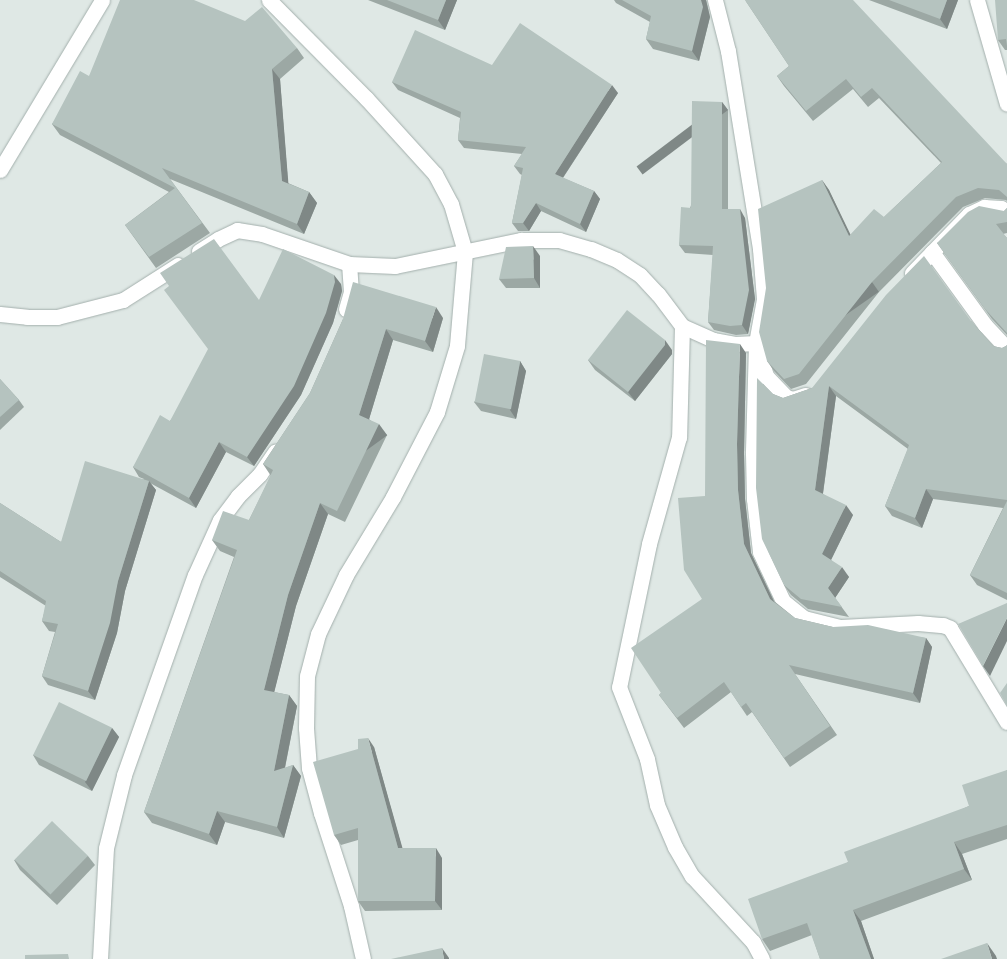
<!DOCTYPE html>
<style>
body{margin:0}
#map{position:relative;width:1007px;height:959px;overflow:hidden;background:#dfe8e5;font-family:"Roboto Condensed",sans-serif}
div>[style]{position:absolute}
.roads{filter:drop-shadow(0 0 1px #a3afac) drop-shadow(0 0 1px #a3afac)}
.minor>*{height:15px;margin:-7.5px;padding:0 7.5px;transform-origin:7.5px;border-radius:7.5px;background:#fff}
.wall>*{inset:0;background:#9ca8a4}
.shaded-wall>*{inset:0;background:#7f8886;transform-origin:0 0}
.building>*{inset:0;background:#b5c3bf;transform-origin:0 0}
span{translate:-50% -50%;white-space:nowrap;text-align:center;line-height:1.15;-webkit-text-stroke:4px #eff6f3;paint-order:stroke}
</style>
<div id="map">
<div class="roads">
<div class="minor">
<div style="left:269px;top:0;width:138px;rotate:45.3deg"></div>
<div style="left:366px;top:98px;width:103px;rotate:47.8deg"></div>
<div style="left:435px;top:174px;width:34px;rotate:62deg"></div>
<div style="left:451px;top:204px;width:50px;rotate:73.7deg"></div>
<div style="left:465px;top:252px;width:94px;rotate:94.9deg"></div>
<div style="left:457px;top:346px;width:69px;rotate:106.9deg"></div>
<div style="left:437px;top:412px;width:96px;rotate:117.4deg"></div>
<div style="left:393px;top:497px;width:91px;rotate:121.1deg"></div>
<div style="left:346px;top:575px;width:65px;rotate:115.4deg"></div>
<div style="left:318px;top:634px;width:43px;rotate:104.7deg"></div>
<div style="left:307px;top:676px;width:52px;rotate:91.1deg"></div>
<div style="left:306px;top:728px;width:40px;rotate:85.7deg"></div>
<div style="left:309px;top:768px;width:47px;rotate:75.1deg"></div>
<div style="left:321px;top:813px;width:98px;rotate:72.1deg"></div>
<div style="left:351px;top:906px;width:54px;rotate:77.2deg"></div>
<div style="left:715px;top:0;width:53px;rotate:75.7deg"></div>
<div style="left:728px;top:51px;width:201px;rotate:80.8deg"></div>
<div style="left:760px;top:249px;width:50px;rotate:85.4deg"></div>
<div style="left:764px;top:299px;width:45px;rotate:100.3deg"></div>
<div style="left:756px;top:343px;width:110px;rotate:91.6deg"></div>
<div style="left:753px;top:453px;width:46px;rotate:88.8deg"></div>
<div style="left:754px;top:499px;width:53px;rotate:83.5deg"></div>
<div style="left:760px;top:552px;width:54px;rotate:64.9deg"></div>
<div style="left:783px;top:601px;width:27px;rotate:39deg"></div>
<div style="left:804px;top:618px;width:38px;rotate:14deg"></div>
<div style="left:841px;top:627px;width:77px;rotate:-3deg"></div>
<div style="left:918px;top:623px;width:25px;rotate:5deg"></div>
<div style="left:943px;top:625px;width:8px;rotate:23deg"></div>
<div style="left:950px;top:628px;width:110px;rotate:58.8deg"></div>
<div style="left:977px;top:0;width:108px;rotate:73.9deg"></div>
<div style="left:0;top:170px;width:198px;rotate:-59deg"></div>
<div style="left:199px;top:251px;width:22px;rotate:-32deg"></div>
<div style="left:218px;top:239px;width:21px;rotate:-25deg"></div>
<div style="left:237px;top:230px;width:25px;rotate:9deg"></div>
<div style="left:262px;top:234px;width:92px;rotate:19deg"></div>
<div style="left:349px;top:264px;width:46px;rotate:2.5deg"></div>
<div style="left:395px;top:266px;width:129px;rotate:-11.7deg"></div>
<div style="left:521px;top:240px;width:38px"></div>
<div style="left:559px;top:240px;width:33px;rotate:16deg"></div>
<div style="left:591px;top:249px;width:28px;rotate:23deg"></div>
<div style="left:617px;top:260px;width:27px;rotate:33deg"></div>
<div style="left:640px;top:275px;width:26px;rotate:47deg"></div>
<div style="left:658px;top:294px;width:40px;rotate:53deg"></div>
<div style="left:682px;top:326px;width:34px;rotate:24deg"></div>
<div style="left:713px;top:340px;width:22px;rotate:10deg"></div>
<div style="left:735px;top:344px;width:21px;rotate:-3deg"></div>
<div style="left:756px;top:343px;width:34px;rotate:73deg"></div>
<div style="left:766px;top:376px;width:29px;rotate:46deg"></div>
<div style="left:786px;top:397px;width:7px;rotate:16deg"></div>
<div style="left:793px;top:399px;width:13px;rotate:-18deg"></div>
<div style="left:932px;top:252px;width:90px;rotate:54deg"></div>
<div style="left:985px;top:325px;width:33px;rotate:47deg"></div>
<div style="left:912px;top:273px;width:82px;rotate:-46deg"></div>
<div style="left:969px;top:214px;width:17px;rotate:-25deg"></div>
<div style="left:984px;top:207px;width:17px;rotate:3deg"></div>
<div style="left:1001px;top:208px;width:7px;rotate:34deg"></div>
<div style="left:346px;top:309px;width:18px;rotate:-74deg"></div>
<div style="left:351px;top:292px;width:28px;rotate:-94deg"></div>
<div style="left:0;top:314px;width:27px;rotate:6deg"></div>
<div style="left:27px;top:317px;width:30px"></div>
<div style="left:57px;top:317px;width:68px;rotate:-14.4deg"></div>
<div style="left:123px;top:300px;width:65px;rotate:-32.5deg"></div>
<div style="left:682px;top:326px;width:111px;rotate:91.5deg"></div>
<div style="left:679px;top:437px;width:111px;rotate:105.7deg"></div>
<div style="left:649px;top:544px;width:146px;rotate:101.8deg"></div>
<div style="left:619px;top:687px;width:77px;rotate:68.7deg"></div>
<div style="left:647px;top:759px;width:47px;rotate:77.7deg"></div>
<div style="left:657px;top:805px;width:46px;rotate:66.8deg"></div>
<div style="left:675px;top:847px;width:34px;rotate:60deg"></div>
<div style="left:692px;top:876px;width:90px;rotate:47.3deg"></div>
<div style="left:753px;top:942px;width:19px;rotate:62deg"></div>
<div style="left:100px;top:959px;width:111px;rotate:-86.9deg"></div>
<div style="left:106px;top:848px;width:75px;rotate:-76.1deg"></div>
<div style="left:124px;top:775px;width:212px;rotate:-70.5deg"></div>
<div style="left:195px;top:575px;width:60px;rotate:-65.6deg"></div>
<div style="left:220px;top:520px;width:30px;rotate:-53deg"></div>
<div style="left:238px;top:496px;width:31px;rotate:-45deg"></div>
<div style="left:260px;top:474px;width:27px;rotate:-56deg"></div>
</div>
</div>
<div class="wall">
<div style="clip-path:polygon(368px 0,457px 0,445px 30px)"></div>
<div style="clip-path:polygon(614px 0,706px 0,710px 17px,699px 61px,653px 49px,646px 39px,650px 22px,616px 3px)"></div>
<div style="clip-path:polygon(745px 0,1007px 164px,1007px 201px,1006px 200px,985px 198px,963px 207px,879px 292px,806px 384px,791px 389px,774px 371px,767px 361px,822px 180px,829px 190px,850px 235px,884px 217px,941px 163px,879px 98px,868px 107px,853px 89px,813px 121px,784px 86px,777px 76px,789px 66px)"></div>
<div style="clip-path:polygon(869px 0,958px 0,947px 29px)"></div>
<div style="clip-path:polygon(1007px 0,1007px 50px,1005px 50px,998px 40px)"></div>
<div style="clip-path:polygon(297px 48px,304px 58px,280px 79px,288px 183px,309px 192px,317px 203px,304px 234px,170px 179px,210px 233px,156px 268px,125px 225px,169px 192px,60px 135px,52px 124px,89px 76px)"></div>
<div style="clip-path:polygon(492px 65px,618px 93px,563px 178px,594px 191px,600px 199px,586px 232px,541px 211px,529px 231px,518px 231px,512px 223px,522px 175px,520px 174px,514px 166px,522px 154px,464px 148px,458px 140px,460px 118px,398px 90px,392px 82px)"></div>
<div style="clip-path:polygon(722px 102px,728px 110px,728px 209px,745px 218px,755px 299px,748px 334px,736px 335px,714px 330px,708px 322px,713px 255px,685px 253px,679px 245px)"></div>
<div style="clip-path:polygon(1007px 208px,1007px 233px,1003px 234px,1007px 238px,1007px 335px,992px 319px,937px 243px,1004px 211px)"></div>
<div style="clip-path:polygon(540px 256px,540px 288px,506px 288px,499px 279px)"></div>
<div style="clip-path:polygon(341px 284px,342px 291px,333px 323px,301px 395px,254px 466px,226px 452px,196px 508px,150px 483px,156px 490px,125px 591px,117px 633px,95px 700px,48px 685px,42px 676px,55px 632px,49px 631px,42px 621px,46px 606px,0 577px,0 503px,61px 542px,144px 479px,139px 477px,133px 467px,170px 421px,259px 300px)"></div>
<div style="clip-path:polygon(443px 318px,433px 352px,393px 340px,369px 419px,387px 435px,345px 522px,328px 514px,296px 606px,274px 692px,289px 695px,297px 706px,285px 768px,293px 765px,301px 776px,284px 838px,225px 822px,217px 845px,152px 823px,144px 812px,234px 557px,220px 551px,212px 540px,249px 520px,271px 476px,263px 464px,310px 393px,343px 319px)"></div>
<div style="clip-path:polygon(971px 321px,993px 346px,1002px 348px,1006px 346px,1007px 345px,1007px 600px,977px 585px,970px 575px,1003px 508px,933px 499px,922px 528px,892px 516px,885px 506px,908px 449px,836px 396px,823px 494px,853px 515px,831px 560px,849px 577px,835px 598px,849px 617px,808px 609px,791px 595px,784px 585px,773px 394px,783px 398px,812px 388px)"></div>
<div style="clip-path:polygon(672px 350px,672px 354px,635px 401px,595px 370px,588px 360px)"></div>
<div style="clip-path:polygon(746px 353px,744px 453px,745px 499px,751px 553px,774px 601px,795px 618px,833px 627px,926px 638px,932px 647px,920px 703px,795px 674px,837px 735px,790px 767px,752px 712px,747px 716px,731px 692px,684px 728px,659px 695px,661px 693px,702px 599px,705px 496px)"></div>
<div style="clip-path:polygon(520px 361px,526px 371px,516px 419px,481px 411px,474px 402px)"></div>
<div style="clip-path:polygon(0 379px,19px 400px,24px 407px,0 430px)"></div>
<div style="clip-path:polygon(112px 728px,119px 737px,92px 791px,39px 765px,33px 755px)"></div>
<div style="clip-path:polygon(374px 747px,402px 848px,442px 858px,442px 910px,365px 911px,358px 901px,358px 840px,341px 845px,334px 835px)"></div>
<div style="clip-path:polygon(1007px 770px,1007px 839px,962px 854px,972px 880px,861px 921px,874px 959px,820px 959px,812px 935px,770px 951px,762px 939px,848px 862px,969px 806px)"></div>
<div style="clip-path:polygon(88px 856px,95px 865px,57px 905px,20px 870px,14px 860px)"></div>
</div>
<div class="shaded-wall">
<div style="clip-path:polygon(446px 0,457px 0,445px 30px,438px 20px)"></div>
<div style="clip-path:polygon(701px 0,706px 0,710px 17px,699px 61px,692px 51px)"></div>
<div style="clip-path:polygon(947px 0,958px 0,947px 29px,940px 19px)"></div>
<div style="clip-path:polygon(272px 69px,280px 79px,289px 191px,282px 181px)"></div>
<div style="clip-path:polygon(612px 85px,618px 93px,560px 182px,555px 174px)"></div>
<div style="left:722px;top:102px;width:10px;height:107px;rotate:53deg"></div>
<div style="clip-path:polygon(822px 180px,829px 190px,856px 246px,849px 236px)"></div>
<div style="clip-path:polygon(594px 191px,600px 199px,586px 232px,580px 224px)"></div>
<div style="clip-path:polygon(309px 192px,317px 203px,304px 234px,297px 224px)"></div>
<div style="clip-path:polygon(536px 203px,541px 211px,529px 231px,523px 223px)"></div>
<div style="clip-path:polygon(740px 209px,745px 218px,755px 299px,748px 334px,742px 325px)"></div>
<div style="clip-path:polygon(533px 246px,540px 256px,540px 288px,534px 278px)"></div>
<div style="clip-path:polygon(334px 275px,341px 284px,342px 291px,333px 323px,301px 395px,254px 466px,247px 457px)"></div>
<div style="left:872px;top:282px;width:12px;height:117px;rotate:55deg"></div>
<div style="clip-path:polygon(436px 307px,443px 318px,433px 352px,425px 341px)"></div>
<div style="clip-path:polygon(386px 329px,393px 340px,367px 426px,359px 415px)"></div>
<div style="clip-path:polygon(665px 340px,672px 350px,672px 354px,635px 401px,628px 392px)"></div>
<div style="clip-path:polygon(740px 344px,746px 353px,744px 453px,745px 499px,751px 553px,777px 608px,770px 599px,744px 544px,738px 490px,737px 444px)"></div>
<div style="clip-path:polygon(520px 361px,526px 371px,516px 419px,510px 410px)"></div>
<div style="clip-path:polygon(829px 386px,836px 396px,822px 500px,815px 490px)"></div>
<div style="left:379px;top:424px;width:14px;height:97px;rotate:54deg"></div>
<div style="clip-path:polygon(219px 442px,226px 452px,196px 508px,189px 498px)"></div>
<div style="clip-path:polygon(149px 481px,156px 490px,125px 591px,117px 633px,95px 700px,88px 691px,118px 581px)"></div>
<div style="clip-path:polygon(926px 489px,933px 499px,922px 528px,915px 518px)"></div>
<div style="clip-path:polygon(320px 503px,328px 514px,296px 606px,272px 701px,264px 690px,288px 595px)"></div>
<div style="clip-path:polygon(846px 505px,853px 515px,829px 564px,822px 554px)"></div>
<div style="clip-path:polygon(842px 567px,849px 577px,835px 598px,828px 588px)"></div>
<div style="clip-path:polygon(1007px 618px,1007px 641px,990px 676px,983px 666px)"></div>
<div style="clip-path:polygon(926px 638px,932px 647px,920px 703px,913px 693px)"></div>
<div style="clip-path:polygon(289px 695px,297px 706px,282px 782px,274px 771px)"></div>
<div style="clip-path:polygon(112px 728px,119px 737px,92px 791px,85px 782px)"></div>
<div style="clip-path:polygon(368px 738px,374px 747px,405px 857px,398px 848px)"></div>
<div style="clip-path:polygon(293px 765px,301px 776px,284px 838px,277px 827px)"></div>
<div style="clip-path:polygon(217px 811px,225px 822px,217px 845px,209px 834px)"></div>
<div style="clip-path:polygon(954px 842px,962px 854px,972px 880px,964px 869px)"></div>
<div style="clip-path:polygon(436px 848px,442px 858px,442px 910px,435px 901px)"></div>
<div style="clip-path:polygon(853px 910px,861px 921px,874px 959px,871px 959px)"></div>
<div style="clip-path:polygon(987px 943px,996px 956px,997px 959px,992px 959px)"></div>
<div style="clip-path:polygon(442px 948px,449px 958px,449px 959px,444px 959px)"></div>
</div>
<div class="building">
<div style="clip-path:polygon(120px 0,194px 0,245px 21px,262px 7px,297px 48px,272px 69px,282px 181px,309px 192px,297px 224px,162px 168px,202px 223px,149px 257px,125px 225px,175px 188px,52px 124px,80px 71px,89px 76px)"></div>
<div style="clip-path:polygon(387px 0,446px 0,438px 20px)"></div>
<div style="clip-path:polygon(622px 0,701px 0,703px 7px,692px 51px,646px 39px,651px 16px)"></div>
<div style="clip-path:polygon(745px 0,853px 0,1007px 164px,1007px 197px,999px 190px,978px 188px,956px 197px,872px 282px,799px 374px,784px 379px,767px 361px,759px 332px,766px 288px,758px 209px,822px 180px,849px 236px,874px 209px,884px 217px,942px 162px,872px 88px,861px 97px,846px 79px,806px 111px,777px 76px,789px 66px)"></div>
<div style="clip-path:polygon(889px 0,947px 0,940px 19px)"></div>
<div style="clip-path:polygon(995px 0,1007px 0,1007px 46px,1006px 39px,998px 40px)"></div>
<div style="clip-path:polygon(520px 23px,612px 85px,555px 174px,594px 191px,580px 224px,536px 203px,523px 223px,512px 223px,523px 168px,514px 166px,526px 147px,458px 140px,461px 112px,392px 82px,415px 30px,492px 65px)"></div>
<div style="clip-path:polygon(692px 101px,722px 102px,722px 209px,740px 209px,749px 290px,742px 325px,730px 326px,708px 322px,713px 246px,679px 245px,681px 207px,691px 208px)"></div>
<div style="clip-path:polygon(979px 206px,1004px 211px,1007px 208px,1007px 222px,996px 224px,1007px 238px,1007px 333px,985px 309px,937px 243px,968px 212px)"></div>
<div style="clip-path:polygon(214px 239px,259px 300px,283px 249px,334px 275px,335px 282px,326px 313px,294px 386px,247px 457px,219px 442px,189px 498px,133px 467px,160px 415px,170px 421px,208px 349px,164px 290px,169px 286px,160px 273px)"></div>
<div style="clip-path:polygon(533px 246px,534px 278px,499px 279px,506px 247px)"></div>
<div style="clip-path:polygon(924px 256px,971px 321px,993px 346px,1002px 348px,1006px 346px,1007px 345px,1007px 500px,926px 489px,915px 518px,885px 506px,909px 445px,829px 386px,815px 490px,846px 505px,822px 554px,842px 567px,828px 588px,842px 607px,801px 599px,784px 585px,762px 539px,756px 488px,757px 378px,773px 394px,783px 398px,812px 388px,886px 295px)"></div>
<div style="clip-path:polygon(353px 282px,436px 307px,425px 341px,386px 329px,359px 415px,379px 424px,337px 511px,320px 503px,288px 595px,264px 690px,289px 695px,274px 771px,293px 765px,277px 827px,217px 811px,209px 834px,144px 812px,237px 550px,212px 540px,223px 511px,249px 520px,273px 470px,263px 464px,310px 393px,343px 319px)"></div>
<div style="clip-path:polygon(627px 310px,665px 340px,665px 345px,628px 392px,588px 360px)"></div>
<div style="clip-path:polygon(706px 340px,740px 344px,737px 444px,738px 490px,744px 544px,770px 599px,795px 618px,833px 627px,868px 625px,926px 638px,913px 693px,789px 665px,830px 726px,784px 758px,746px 703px,741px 707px,724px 682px,677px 718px,659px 695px,661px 693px,631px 648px,702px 599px,684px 570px,678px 498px,705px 496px)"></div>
<div style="left:484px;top:354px;width:37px;height:49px;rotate:11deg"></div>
<div style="clip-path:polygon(0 379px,19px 400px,0 417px)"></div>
<div style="clip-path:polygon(85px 461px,149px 481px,118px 581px,110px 623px,88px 691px,42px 676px,58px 624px,42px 621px,46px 601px,0 571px,0 503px,61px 542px)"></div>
<div style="clip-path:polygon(1007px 501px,1007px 593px,970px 575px)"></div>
<div style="clip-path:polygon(1007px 603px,1007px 618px,983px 666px,958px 624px)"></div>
<div style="clip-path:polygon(1007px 683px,1007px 706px,1000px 693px)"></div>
<div style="left:59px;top:702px;width:59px;height:59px;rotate:26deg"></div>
<div style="clip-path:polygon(368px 738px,398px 848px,436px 848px,435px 901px,358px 901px,358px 828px,334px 835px,313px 762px,358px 749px,358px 739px)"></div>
<div style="clip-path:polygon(1007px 770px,1007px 825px,954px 842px,964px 869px,853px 910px,871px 959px,820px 959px,807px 923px,762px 939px,748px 899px,848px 862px,844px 852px,969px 806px,962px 785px)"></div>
<div style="left:52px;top:821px;width:50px;height:54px;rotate:44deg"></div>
<div style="clip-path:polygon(987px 943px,992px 959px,941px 959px)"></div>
<div style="clip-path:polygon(442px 948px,444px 959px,391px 959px)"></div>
<div style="clip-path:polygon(68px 954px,69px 959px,25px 959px,25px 955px)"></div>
</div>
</div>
